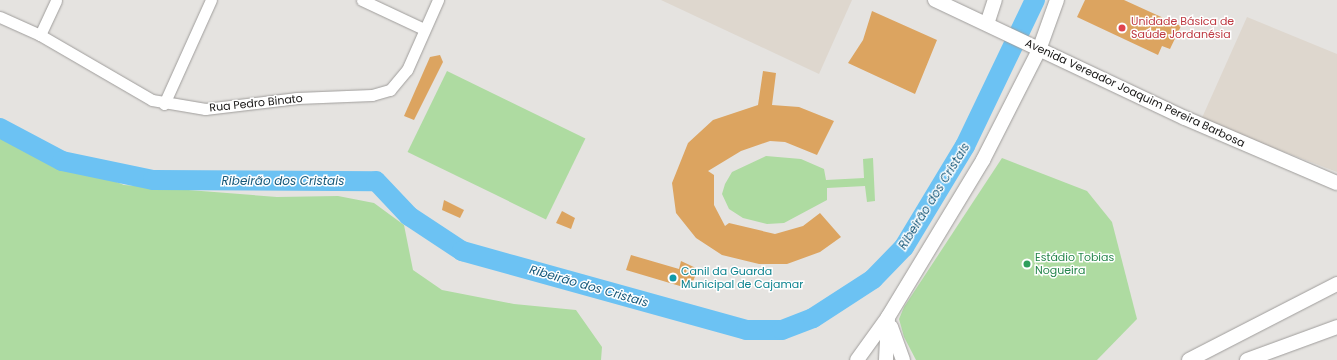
<!DOCTYPE html>
<meta charset="utf-8">
<style>
body{margin:0}
#map{position:relative;width:1337px;height:360px;overflow:hidden;background:#e5e3e0;font-family:Poppins,sans-serif}
div>[style]{position:absolute}
.built>*{inset:0;background:#ded7ce}
.green>*{inset:0;background:#aedba1;transform-origin:0 0}
.river>*{height:20px;margin:-10px;padding:0 10px;transform-origin:10px;border-radius:10px;background:#6cc2f3}
.building>*{inset:0;background:#dca460}
.roads{filter:drop-shadow(0 0 1px #9f9d9b) drop-shadow(0 0 1px #9f9d9b)}
.minor>*{height:11px;margin:-5.5px;padding:0 5.5px;transform-origin:5.5px;border-radius:5.5px;background:#fff}
.tertiary>*{height:14px;margin:-7px;padding:0 7px;transform-origin:7px;border-radius:7px;background:#fff}
.dots>*{width:11px;height:11px;translate:-50% -50%;box-sizing:border-box;border:2px solid #fff;border-radius:50%}
span{translate:-50% -50%;white-space:nowrap;text-align:center;line-height:1.15;-webkit-text-stroke:3px #fff;paint-order:stroke}
.health-label{font-size:11px;color:#be3a42}
.left{translate:0 -50%;text-align:left}
.street-label{font-size:11px;color:#161514}
.leisure-label{font-size:11px;color:#27864d}
.culture-label{font-size:11px;color:#0d838f}
.water-label{font-size:12px;color:#185a7b;font-style:italic}
</style>
<div id="map">
<div class="built">
<div style="clip-path:polygon(661px 0,852px 0,819px 74px)"></div>
<div style="clip-path:polygon(1247px 17px,1337px 54px,1337px 172px,1201px 120px)"></div>
</div>
<div class="green">
<div style="left:447px;top:71px;width:154px;height:90px;rotate:26deg"></div>
<div style="clip-path:polygon(0 135px,124px 185px,277px 197px,338px 196px,374px 203px,404px 225px,413px 270px,442px 290px,514px 304px,576px 310px,602px 347px,601px 360px,0 360px)"></div>
<div style="clip-path:polygon(766px 156px,801px 159px,824px 169px,826px 180px,864px 178px,863px 159px,873px 158px,875px 201px,867px 202px,865px 186px,827px 188px,827px 200px,784px 223px,767px 224px,743px 218px,729px 209px,722px 194px,725px 184px,732px 172px)"></div>
<div style="clip-path:polygon(1002px 158px,1087px 191px,1112px 222px,1137px 319px,1097px 360px,916px 360px,904px 337px,899px 319px,904px 307px)"></div>
</div>
<div class="river">
<div style="left:0;top:128px;width:70px;rotate:28deg"></div>
<div style="left:62px;top:161px;width:93px;rotate:11.8deg"></div>
<div style="left:153px;top:180px;width:223px;rotate:0.3deg"></div>
<div style="left:376px;top:181px;width:48px;rotate:46.7deg"></div>
<div style="left:409px;top:216px;width:64px;rotate:33.4deg"></div>
<div style="left:462px;top:251px;width:295px;rotate:15.5deg"></div>
<div style="left:746px;top:330px;width:36px"></div>
<div style="left:782px;top:330px;width:33px;rotate:-21deg"></div>
<div style="left:813px;top:318px;width:72px;rotate:-33deg"></div>
<div style="left:873px;top:279px;width:45px;rotate:-45.9deg"></div>
<div style="left:904px;top:247px;width:118px;rotate:-58.9deg"></div>
<div style="left:965px;top:146px;width:162px;rotate:-64.4deg"></div>
</div>
<div class="building">
<div style="clip-path:polygon(1085px 0,1124px 0,1181px 26px,1170px 49px,1162px 46px,1158px 55px,1077px 17px)"></div>
<div style="clip-path:polygon(872px 11px,937px 40px,915px 94px,848px 63px,863px 40px)"></div>
<div style="clip-path:polygon(440px 55px,443px 62px,414px 120px,404px 116px,430px 57px)"></div>
<div style="clip-path:polygon(763px 71px,776px 73px,772px 105px,799px 107px,834px 121px,817px 155px,785px 142px,770px 141px,741px 151px,708px 171px,714px 175px,714px 205px,725px 226px,729px 223px,775px 234px,803px 226px,820px 213px,841px 237px,820px 252px,787px 264px,759px 264px,722px 255px,696px 238px,676px 213px,672px 183px,688px 143px,713px 120px,758px 105px)"></div>
<div style="clip-path:polygon(444px 200px,464px 210px,460px 218px,442px 210px)"></div>
<div style="clip-path:polygon(562px 211px,575px 218px,571px 229px,556px 223px)"></div>
<div style="clip-path:polygon(631px 255px,679px 269px,681px 261px,698px 269px,690px 289px,626px 270px)"></div>
</div>
<div class="roads">
<div class="minor">
<div style="left:362px;top:0;width:68px;rotate:25.1deg"></div>
<div style="left:0;top:17px;width:44px;rotate:24.2deg"></div>
<div style="left:40px;top:35px;width:129px;rotate:30.1deg"></div>
<div style="left:152px;top:100px;width:54px;rotate:9.6deg"></div>
<div style="left:205px;top:109px;width:93px;rotate:-6.8deg"></div>
<div style="left:297px;top:98px;width:75px;rotate:-2.3deg"></div>
<div style="left:372px;top:95px;width:19px;rotate:-16deg"></div>
<div style="left:390px;top:90px;width:26px;rotate:-50deg"></div>
<div style="left:407px;top:70px;width:77px;rotate:-66.1deg"></div>
<div style="left:40px;top:35px;width:38px;rotate:-65deg"></div>
<div style="left:164px;top:104px;width:114px;rotate:-65.7deg"></div>
</div>
<div class="tertiary">
<div style="left:935px;top:0;width:276px;rotate:25.3deg"></div>
<div style="left:1185px;top:118px;width:165px;rotate:23.2deg"></div>
<div style="left:987px;top:24px;width:25px;rotate:-72deg"></div>
<div style="left:891px;top:327px;width:35px;rotate:70deg"></div>
<div style="left:857px;top:360px;width:53px;rotate:-54.2deg"></div>
<div style="left:888px;top:317px;width:184px;rotate:-58.8deg"></div>
<div style="left:983px;top:160px;width:123px;rotate:-63deg"></div>
<div style="left:1039px;top:50px;width:53px;rotate:-70.2deg"></div>
<div style="left:886px;top:360px;width:43px;rotate:-87.3deg"></div>
<div style="left:1189px;top:360px;width:166px;rotate:-27.2deg"></div>
<div style="left:1247px;top:360px;width:96px;rotate:-20.1deg"></div>
</div>
</div>
<div class="dots">
<div style="left:1122px;top:28px;background:#e0444e"></div>
<div style="left:1027px;top:264px;background:#2e9e5b"></div>
<div style="left:673px;top:278px;background:#0f9aa8"></div>
</div>
<div class="health-label">
<span class="left" style="left:1131px;top:28px">Unidade Básica de<br>Saúde Jordanésia</span>
</div>
<div class="street-label">
<span style="left:1135px;top:93px;rotate:25deg">Avenida Vereador Joaquim Pereira Barbosa</span>
<span style="left:256px;top:103px;rotate:-6deg">Rua Pedro Binato</span>
</div>
<div class="leisure-label">
<span class="left" style="left:1035px;top:264px">Estádio Tobias<br>Nogueira</span>
</div>
<div class="culture-label">
<span class="left" style="left:681px;top:278px">Canil da Guarda<br>Municipal de Cajamar</span>
</div>
<div class="water-label">
<span style="left:283px;top:181px">Ribeirão dos Cristais</span>
<span style="left:934px;top:196px;rotate:-58deg">Ribeirão dos Cristais</span>
<span style="left:589px;top:286px;rotate:16deg">Ribeirão dos Cristais</span>
</div>
</div>
